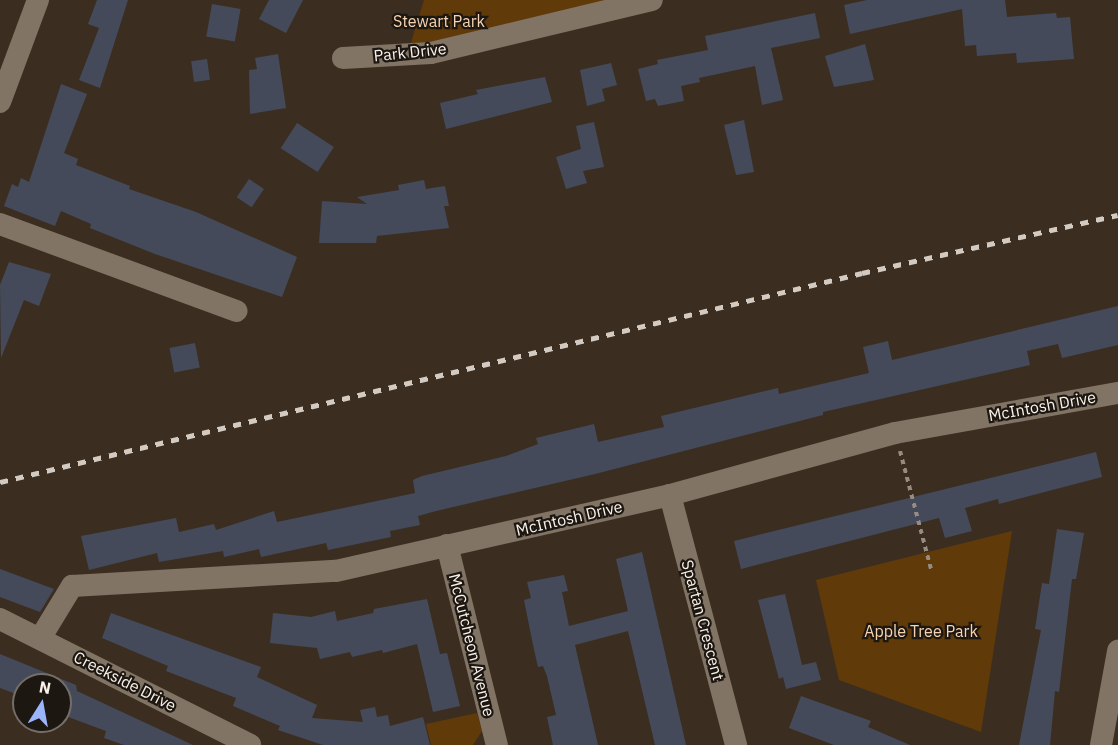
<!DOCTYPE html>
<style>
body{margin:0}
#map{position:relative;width:1118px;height:745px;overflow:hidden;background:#3b2e21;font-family:"IBM Plex Sans",sans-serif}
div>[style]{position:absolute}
.green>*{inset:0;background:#603a08}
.building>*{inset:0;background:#444a5a;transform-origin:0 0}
.path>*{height:4px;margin-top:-2px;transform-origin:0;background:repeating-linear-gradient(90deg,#978c81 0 4.5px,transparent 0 9px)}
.minor>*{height:22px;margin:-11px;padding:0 11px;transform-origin:11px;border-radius:11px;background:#827465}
.rail>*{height:4.5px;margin-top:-2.25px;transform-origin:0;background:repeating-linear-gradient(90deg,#d3cac1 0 8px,transparent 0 16px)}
span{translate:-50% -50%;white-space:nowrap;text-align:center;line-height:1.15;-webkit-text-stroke:4.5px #1d1712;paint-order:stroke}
.park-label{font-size:16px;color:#f7d4b1}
.street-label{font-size:16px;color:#faf1e9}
.north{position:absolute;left:12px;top:673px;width:60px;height:60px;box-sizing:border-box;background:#1d1712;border:2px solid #756e68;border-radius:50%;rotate:11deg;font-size:16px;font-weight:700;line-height:24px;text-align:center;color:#faf1e9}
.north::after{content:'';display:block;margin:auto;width:21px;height:27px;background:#9bb5fd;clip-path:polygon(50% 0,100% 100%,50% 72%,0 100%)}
</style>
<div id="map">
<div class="green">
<div style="clip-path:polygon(424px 0,609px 0,409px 49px)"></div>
<div style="clip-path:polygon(1012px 531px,981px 732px,839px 680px,816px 580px)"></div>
<div style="clip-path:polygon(477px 713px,482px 731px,473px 745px,431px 745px,426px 724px)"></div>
</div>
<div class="building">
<div style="clip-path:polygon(97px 0,128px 0,100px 88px,79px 80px,99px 28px,88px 24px)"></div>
<div style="clip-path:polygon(269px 0,303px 0,286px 33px,259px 19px)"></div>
<div style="clip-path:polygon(867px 0,1005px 0,1007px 17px,1056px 13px,1057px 18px,1070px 17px,1074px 59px,1017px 63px,1016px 53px,977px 56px,976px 45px,965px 46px,962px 9px,850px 34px,844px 5px)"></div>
<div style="left:212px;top:4px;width:29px;height:33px;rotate:10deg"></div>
<div style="clip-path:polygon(815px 13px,820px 38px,771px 48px,783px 100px,762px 105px,755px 66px,699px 78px,700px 82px,681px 86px,684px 101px,658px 106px,655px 99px,646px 101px,638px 69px,658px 64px,657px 60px,708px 50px,705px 36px)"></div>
<div style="clip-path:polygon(865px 44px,874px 80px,834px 87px,825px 56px)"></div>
<div style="clip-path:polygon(278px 54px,286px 108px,250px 114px,249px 70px,257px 69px,255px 58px)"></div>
<div style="left:207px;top:59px;width:21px;height:16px;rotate:82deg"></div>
<div style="clip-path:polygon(611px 63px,617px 85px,602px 89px,605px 101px,587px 106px,580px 70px)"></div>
<div style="clip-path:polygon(545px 77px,552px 102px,446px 129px,440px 103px,478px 94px,476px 90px)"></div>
<div style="clip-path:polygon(61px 84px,87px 94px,64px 153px,78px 159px,76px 165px,130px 186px,129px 189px,196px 212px,297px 257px,282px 297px,155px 254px,90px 228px,91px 224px,61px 211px,55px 226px,4px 206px,12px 184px,18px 187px,21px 178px,29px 182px)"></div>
<div style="clip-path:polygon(744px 120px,754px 172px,736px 175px,724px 125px)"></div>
<div style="clip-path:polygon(594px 122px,604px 167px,583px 171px,587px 183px,566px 189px,556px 157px,581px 149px,576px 126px)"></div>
<div style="left:297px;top:123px;width:44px;height:30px;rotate:33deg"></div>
<div style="left:249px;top:179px;width:18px;height:22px;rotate:34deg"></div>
<div style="clip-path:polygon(424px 180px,426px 189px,445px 186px,449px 206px,444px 206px,449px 228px,377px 236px,376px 243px,319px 243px,322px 201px,367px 204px,357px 197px,399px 190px,398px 185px)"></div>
<div style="clip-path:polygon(9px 262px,51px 274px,39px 306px,24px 300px,1px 358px,0 285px)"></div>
<div style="clip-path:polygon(1118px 306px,1118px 345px,1062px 358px,1058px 344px,1027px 351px,1030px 365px,823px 412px,823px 415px,595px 474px,436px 511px,418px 516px,420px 525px,390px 531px,391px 537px,328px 550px,326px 543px,261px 557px,259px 549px,224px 557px,223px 551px,159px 562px,157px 553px,89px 570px,81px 536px,176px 518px,179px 532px,214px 524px,216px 530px,274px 511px,277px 522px,415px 493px,413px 480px,422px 476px,506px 456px,538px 444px,536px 438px,594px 424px,598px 442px,664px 427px,661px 416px,778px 388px,779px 394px,869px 373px,863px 347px,888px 341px,892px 360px)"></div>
<div style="left:195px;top:343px;width:25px;height:26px;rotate:79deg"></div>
<div style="clip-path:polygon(1096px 452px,1102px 477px,999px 504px,998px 499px,965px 508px,972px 531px,945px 538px,939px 518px,741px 569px,734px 541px)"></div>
<div style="clip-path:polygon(1057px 529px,1084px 533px,1076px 579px,1072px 579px,1059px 692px,1055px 691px,1050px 745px,1019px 745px,1041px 630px,1035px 629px,1042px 583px,1049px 584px)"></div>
<div style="clip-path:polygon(642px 552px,686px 745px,655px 745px,628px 631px,575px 645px,598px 745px,553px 745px,547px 717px,556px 715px,547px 676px,543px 666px,538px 667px,533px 645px,524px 600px,531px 598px,527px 582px,564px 575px,568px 591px,562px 592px,569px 626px,628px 611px,616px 559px)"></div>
<div style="clip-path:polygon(0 569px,54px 589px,40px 612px,0 597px)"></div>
<div style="clip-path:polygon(785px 594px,802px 665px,816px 662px,821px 680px,786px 689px,783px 677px,779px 679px,758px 600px)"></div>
<div style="clip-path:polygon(427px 599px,440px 654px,447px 653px,460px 706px,433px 712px,417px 644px,383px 653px,382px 650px,352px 657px,350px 652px,320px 659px,317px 648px,270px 643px,273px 613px,311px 617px,335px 611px,337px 621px,373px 613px,374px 609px)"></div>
<div style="clip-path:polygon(111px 613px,261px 667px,257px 677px,317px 705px,312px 718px,363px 722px,360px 710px,375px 707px,377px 717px,388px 715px,390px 726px,423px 717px,430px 745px,323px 745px,278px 730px,280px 726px,233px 706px,236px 698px,166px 671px,168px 666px,102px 638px)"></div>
<div style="clip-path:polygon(0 654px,76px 685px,77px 691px,193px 745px,124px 745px,104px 738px,106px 731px,60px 714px,60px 685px,24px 685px,24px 697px,0 688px)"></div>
<div style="clip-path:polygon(801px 696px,871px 721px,868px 727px,910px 745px,834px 745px,789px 728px)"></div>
</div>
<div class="path">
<div style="left:900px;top:451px;width:122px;rotate:75.3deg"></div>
</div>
<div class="minor">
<div style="left:343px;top:58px;width:88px;rotate:-3.3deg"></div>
<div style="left:431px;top:53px;width:227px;rotate:-13.5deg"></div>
<div style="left:0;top:102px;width:109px;rotate:-69.6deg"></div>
<div style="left:0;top:224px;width:252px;rotate:20.2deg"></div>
<div style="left:670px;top:495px;width:259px;rotate:75.2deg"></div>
<div style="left:447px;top:545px;width:206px;rotate:76deg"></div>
<div style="left:0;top:619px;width:280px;rotate:26.7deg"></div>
<div style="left:41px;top:637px;width:60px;rotate:-58.7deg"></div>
<div style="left:72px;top:586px;width:264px;rotate:-3.3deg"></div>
<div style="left:336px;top:571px;width:343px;rotate:-12.8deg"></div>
<div style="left:670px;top:495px;width:233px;rotate:-15.4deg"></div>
<div style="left:895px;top:433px;width:227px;rotate:-10.2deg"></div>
<div style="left:1101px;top:745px;width:96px;rotate:-79.7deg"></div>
</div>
<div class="rail">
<div style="left:0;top:482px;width:887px;rotate:-13.63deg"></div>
<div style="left:862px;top:273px;width:262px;rotate:-12.8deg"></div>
</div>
<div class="park-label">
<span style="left:439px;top:21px">Stewart Park</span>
<span style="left:921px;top:631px">Apple Tree Park</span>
</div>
<div class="street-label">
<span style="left:410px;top:52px;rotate:-6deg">Park Drive</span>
<span style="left:1042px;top:406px;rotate:-10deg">McIntosh Drive</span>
<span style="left:569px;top:518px;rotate:-13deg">McIntosh Drive</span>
<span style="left:703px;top:620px;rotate:75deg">Spartan Crescent</span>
<span style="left:472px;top:645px;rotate:76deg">McCutcheon Avenue</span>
<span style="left:125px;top:681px;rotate:27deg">Creekside Drive</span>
</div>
<div class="north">N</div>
</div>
